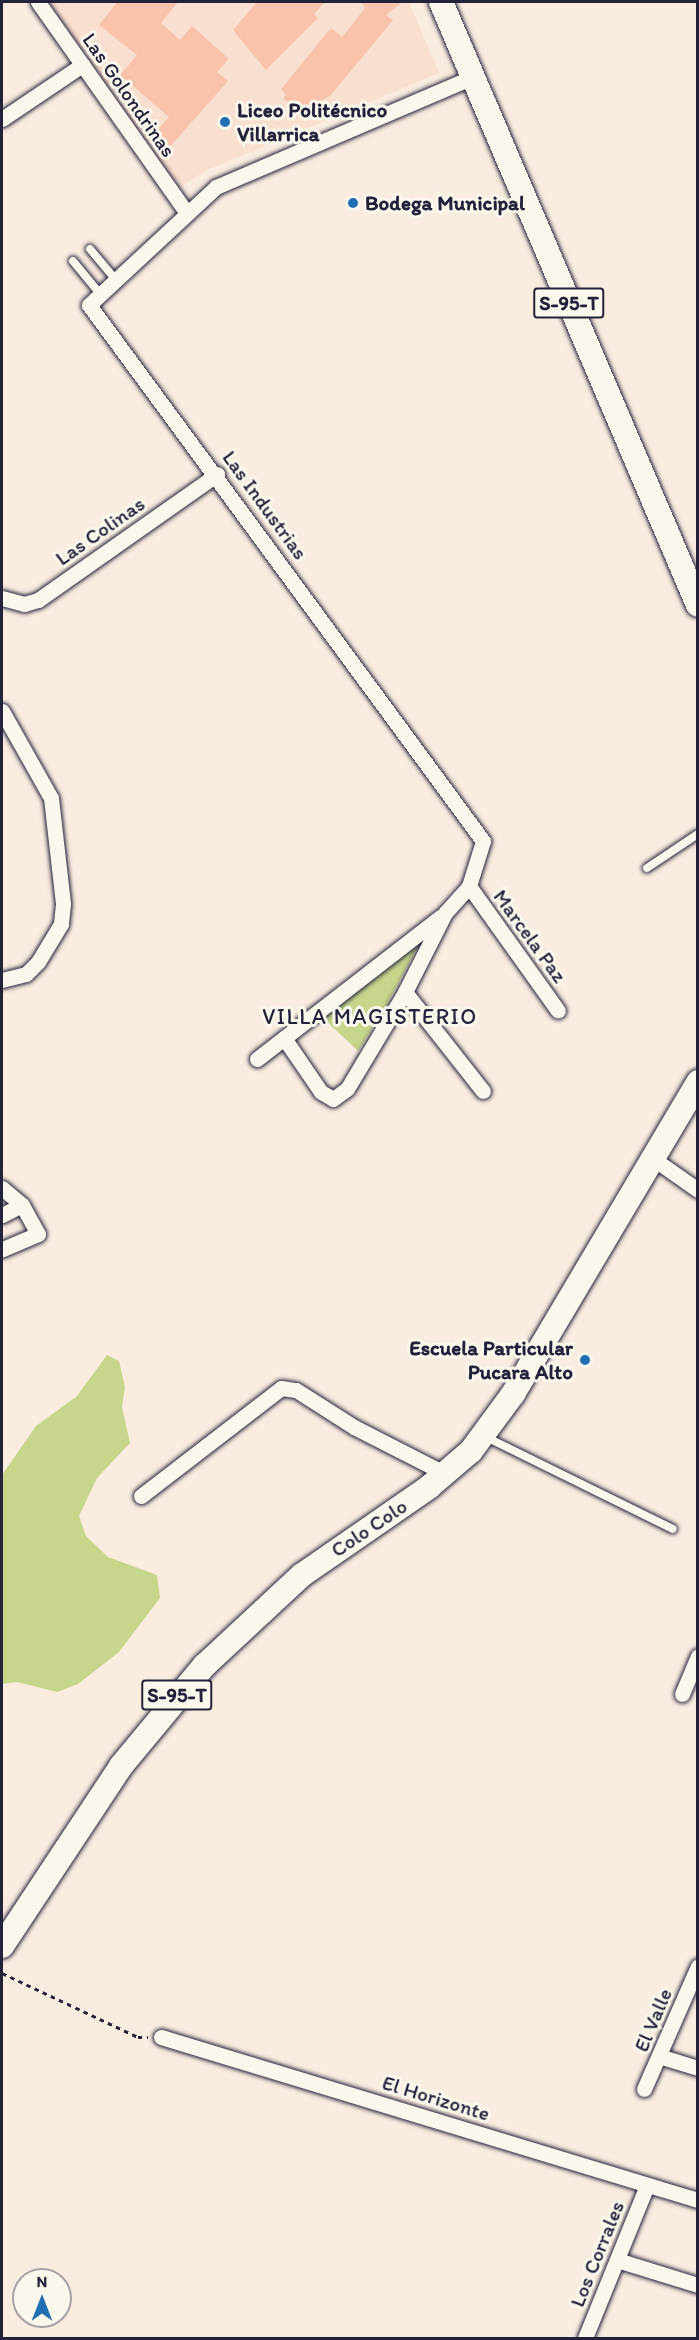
<!DOCTYPE html>
<meta charset="utf-8">
<style>
body{margin:0}
#map{position:relative;width:699px;height:2340px;overflow:hidden;background:#faecdf;font-family:Itim,sans-serif}
div>[style]{position:absolute}
.built>*{inset:0;background:#f9dfcf}
.green>*{inset:0;background:#c6d68a}
.building>*{inset:0;background:#f8c2ab}
.path>*{height:3px;margin-top:-1.5px;transform-origin:0;background:repeating-linear-gradient(90deg,#22223b 0 4.5px,transparent 0 9px)}
.roads{filter:drop-shadow(0 0 2px #22223b) drop-shadow(0 0 2px #22223b)}
.service>*{height:8px;margin:-4px;padding:0 4px;transform-origin:4px;border-radius:4px;background:#fbf7ec}
.minor>*{height:15px;margin:-7.5px;padding:0 7.5px;transform-origin:7.5px;border-radius:7.5px;background:#fbf7ec}
.primary>*{height:24px;margin:-12px;padding:0 12px;transform-origin:12px;border-radius:12px;background:#fbf7ec}
.dots>*{width:16px;height:16px;translate:-50% -50%;box-sizing:border-box;border:3px solid #fbf7ec;border-radius:50%}
span{translate:-50% -50%;white-space:nowrap;text-align:center;line-height:1.15;-webkit-text-stroke:6px #fbf7ec;paint-order:stroke}
.shield-label span{padding:2px 4px;background:#fbf7ec;border:2px solid;border-radius:4px;-webkit-text-stroke-width:0}
.shield-label{font-size:20px;color:#22223b;font-weight:700}
.street-label{font-size:21px;color:#22223b}
.poi-label{font-size:21px;color:#22223b;font-weight:700}
.left{translate:0 -50%;text-align:left}
.right{translate:-100% -50%;text-align:right}
.neighbourhood-label{font-size:22px;color:#22223b;letter-spacing:1.5px}
.frame{position:absolute;inset:0;border:3px solid #22223b;pointer-events:none}
.north{position:absolute;left:12px;top:2268px;width:60px;height:60px;box-sizing:border-box;background:#fbf7ec;border:2px solid #a4a2a5;border-radius:50%;rotate:0deg;font-size:16px;font-weight:700;line-height:24px;text-align:center;color:#22223b}
.north::after{content:'';display:block;margin:auto;width:21px;height:27px;background:#1f6fb2;clip-path:polygon(50% 0,100% 100%,50% 72%,0 100%)}
</style>
<div id="map">
<div class="built">
<div style="clip-path:polygon(49px 2px,409px 2px,439px 73px,205px 171px,174px 192px)"></div>
</div>
<div class="green">
<div style="clip-path:polygon(419px 944px,386px 1006px,358px 1051px,322px 1017px)"></div>
<div style="clip-path:polygon(107px 1355px,119px 1361px,125px 1387px,122px 1407px,130px 1443px,97px 1478px,79px 1516px,86px 1536px,108px 1557px,157px 1575px,160px 1598px,119px 1652px,78px 1684px,57px 1692px,17px 1682px,2px 1684px,2px 1475px,36px 1426px,77px 1396px)"></div>
</div>
<div class="building">
<div style="clip-path:polygon(117px 2px,178px 2px,161px 23px,180px 40px,192px 26px,229px 59px,217px 72px,228px 81px,167px 150px,152px 136px,169px 117px,120px 75px,137px 55px,99px 25px)"></div>
<div style="clip-path:polygon(257px 2px,325px 2px,314px 14px,318px 18px,266px 70px,233px 30px)"></div>
<div style="clip-path:polygon(362px 2px,402px 2px,386px 15px,393px 20px,330px 96px,298px 111px,283px 98px,286px 95px,281px 89px,331px 28px,342px 37px,365px 8px)"></div>
</div>
<div class="path">
<div style="left:2px;top:1973px;width:150px;rotate:25.2deg"></div>
<div style="left:138px;top:2037px;width:10px"></div>
</div>
<div class="roads">
<div class="service">
<div style="left:90px;top:249px;width:40px;rotate:50deg"></div>
<div style="left:73px;top:261px;width:44px;rotate:50.5deg"></div>
<div style="left:647px;top:868px;width:61px;rotate:-33.7deg"></div>
<div style="left:486px;top:1437px;width:208px;rotate:26.2deg"></div>
</div>
<div class="minor">
<div style="left:38px;top:2px;width:257px;rotate:54.8deg"></div>
<div style="left:2px;top:119px;width:97px;rotate:-34deg"></div>
<div style="left:2px;top:598px;width:23px;rotate:15deg"></div>
<div style="left:24px;top:604px;width:15px;rotate:-16deg"></div>
<div style="left:38px;top:600px;width:219px;rotate:-35.1deg"></div>
<div style="left:2px;top:711px;width:100px;rotate:60.6deg"></div>
<div style="left:51px;top:798px;width:107px;rotate:83.5deg"></div>
<div style="left:63px;top:904px;width:20px;rotate:96deg"></div>
<div style="left:61px;top:924px;width:44px;rotate:121.2deg"></div>
<div style="left:38px;top:962px;width:17px;rotate:135deg"></div>
<div style="left:26px;top:974px;width:25px;rotate:166deg"></div>
<div style="left:469px;top:886px;width:153px;rotate:54.5deg"></div>
<div style="left:405px;top:992px;width:126px;rotate:51.8deg"></div>
<div style="left:284px;top:1038px;width:65px;rotate:55.6deg"></div>
<div style="left:321px;top:1092px;width:14px;rotate:30deg"></div>
<div style="left:333px;top:1099px;width:17px;rotate:-36deg"></div>
<div style="left:347px;top:1089px;width:113px;rotate:-59.1deg"></div>
<div style="left:405px;top:992px;width:89px;rotate:-63.1deg"></div>
<div style="left:445px;top:913px;width:36px;rotate:-48deg"></div>
<div style="left:469px;top:886px;width:47px;rotate:-72.7deg"></div>
<div style="left:483px;top:841px;width:665px;rotate:-126.32deg"></div>
<div style="left:89px;top:305px;width:173px;rotate:-42.9deg"></div>
<div style="left:216px;top:187px;width:280px;rotate:-23.2deg"></div>
<div style="left:257px;top:1059px;width:232px;rotate:-37.8deg"></div>
<div style="left:655px;top:1160px;width:52px;rotate:34.9deg"></div>
<div style="left:2px;top:1188px;width:26px;rotate:40deg"></div>
<div style="left:22px;top:1205px;width:33px;rotate:61deg"></div>
<div style="left:38px;top:1234px;width:39px;rotate:157deg"></div>
<div style="left:2px;top:1215px;width:22px;rotate:-27deg"></div>
<div style="left:141px;top:1496px;width:177px;rotate:-37.6deg"></div>
<div style="left:281px;top:1388px;width:15px;rotate:8deg"></div>
<div style="left:296px;top:1390px;width:69px;rotate:32.5deg"></div>
<div style="left:354px;top:1427px;width:103px;rotate:27.1deg"></div>
<div style="left:682px;top:1694px;width:41px;rotate:-67.2deg"></div>
<div style="left:161px;top:2037px;width:561px;rotate:16.89deg"></div>
<div style="left:662px;top:2057px;width:38px;rotate:17deg"></div>
<div style="left:644px;top:2089px;width:134px;rotate:-66.3deg"></div>
<div style="left:617px;top:2260px;width:85px;rotate:17.2deg"></div>
<div style="left:585px;top:2338px;width:165px;rotate:-67.9deg"></div>
</div>
<div class="primary">
<div style="left:441px;top:2px;width:655px;rotate:66.92deg"></div>
<div style="left:2px;top:1946px;width:216px;rotate:-56.5deg"></div>
<div style="left:121px;top:1766px;width:131px;rotate:-50.3deg"></div>
<div style="left:205px;top:1665px;width:132px;rotate:-42.9deg"></div>
<div style="left:302px;top:1575px;width:155px;rotate:-34.7deg"></div>
<div style="left:429px;top:1487px;width:55px;rotate:-40.6deg"></div>
<div style="left:471px;top:1451px;width:71px;rotate:-53.6deg"></div>
<div style="left:513px;top:1394px;width:363px;rotate:-59.3deg"></div>
</div>
</div>
<div class="dots">
<div style="left:225px;top:122px;background:#1f6fb2"></div>
<div style="left:353px;top:203px;background:#1f6fb2"></div>
<div style="left:585px;top:1360px;background:#1f6fb2"></div>
</div>
<div class="shield-label">
<span style="left:569px;top:303px">S-95-T</span>
<span style="left:177px;top:1695px">S-95-T</span>
</div>
<div class="street-label">
<span style="left:129px;top:95px;rotate:55deg">Las Golondrinas</span>
<span style="left:265px;top:505px;rotate:54deg">Las Industrias</span>
<span style="left:100px;top:531px;rotate:-35deg">Las Colinas</span>
<span style="left:530px;top:936px;rotate:54deg">Marcela Paz</span>
<span style="left:369px;top:1528px;rotate:-34deg">Colo Colo</span>
<span style="left:653px;top:2020px;rotate:-67deg">El Valle</span>
<span style="left:436px;top:2098px;rotate:17deg">El Horizonte</span>
<span style="left:597px;top:2254px;rotate:-68deg">Los Corrales</span>
</div>
<div class="poi-label">
<span class="left" style="left:237px;top:122px">Liceo Politécnico<br>Villarrica</span>
<span class="left" style="left:365px;top:203px">Bodega Municipal</span>
<span class="right" style="left:573px;top:1360px">Escuela Particular<br>Pucara Alto</span>
</div>
<div class="neighbourhood-label">
<span style="left:370px;top:1017px">VILLA MAGISTERIO</span>
</div>
<div class="frame"></div>
<div class="north">N</div>
</div>
